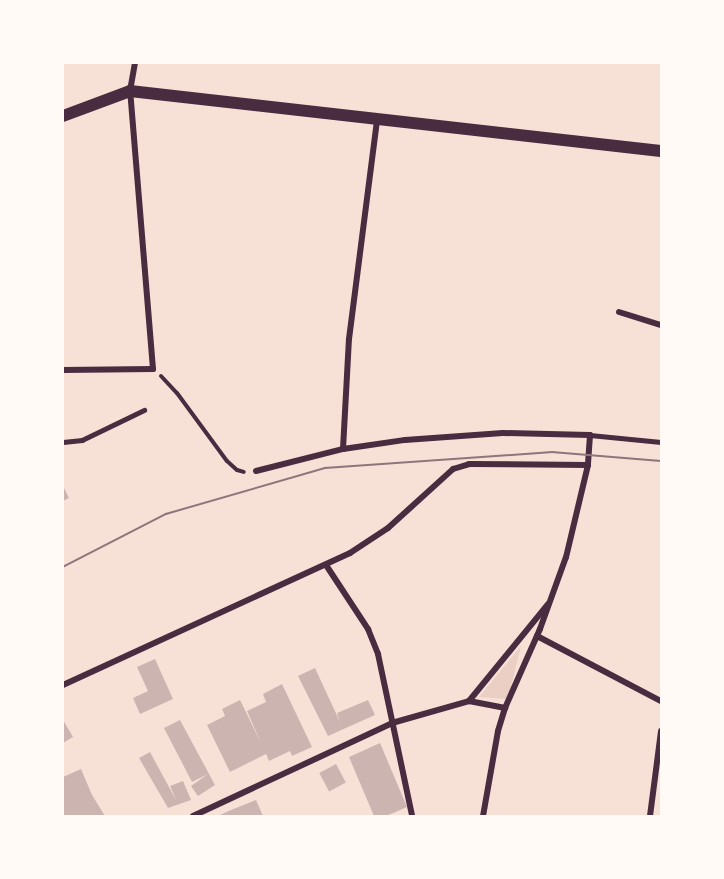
<!DOCTYPE html>
<style>
body{margin:0}
#map{position:relative;width:724px;height:879px;overflow:hidden;background:#f7e1d7;font-family:"Golos Text",sans-serif}
div>[style]{position:absolute}
.green>*{inset:0;background:#ebcfc5}
.building>*{inset:0;background:#ccb4b1;transform-origin:0 0}
.path>*{height:4px;margin:-2px;padding:0 2px;transform-origin:2px;border-radius:2px;background:#4a2c40}
.service>*{height:4.5px;margin:-2.25px;padding:0 2.25px;transform-origin:2.25px;border-radius:2.25px;background:#4a2c40}
.minor>*{height:6px;margin:-3px;padding:0 3px;transform-origin:3px;border-radius:3px;background:#4a2c40}
.secondary>*{height:12px;margin:-6px;padding:0 6px;transform-origin:6px;border-radius:6px;background:#4a2c40}
.tram>*{height:1.5px;margin:-0.75px;padding:0 0.75px;transform-origin:0.75px;border-radius:0.75px;background:#8f747c}
span{translate:-50% -50%;white-space:nowrap;text-align:center;line-height:1.15;-webkit-text-stroke:6px #fffaf5;paint-order:stroke}
.frame{position:absolute;inset:0;border:64px solid #fffaf5;pointer-events:none}
</style>
<div id="map">
<div class="green">
<div style="clip-path:polygon(521px 646px,508px 699px,479px 697px)"></div>
</div>
<div class="building">
<div style="clip-path:polygon(63px 486px,69px 498px,63px 501px)"></div>
<div style="clip-path:polygon(155px 659px,173px 699px,140px 714px,133px 698px,148px 691px,137px 667px)"></div>
<div style="clip-path:polygon(315px 668px,340px 722px,337px 713px,368px 700px,375px 715px,328px 736px,298px 676px)"></div>
<div style="clip-path:polygon(282px 684px,312px 747px,292px 756px,290px 751px,269px 761px,266px 754px,230px 772px,207px 725px,225px 716px,222px 709px,240px 700px,261px 743px,247px 711px,266px 702px,263px 694px)"></div>
<div style="clip-path:polygon(63px 720px,73px 737px,63px 743px)"></div>
<div style="clip-path:polygon(180px 720px,215px 785px,198px 796px,191px 786px,208px 774px,192px 782px,164px 728px)"></div>
<div style="clip-path:polygon(380px 743px,407px 807px,386px 816px,374px 816px,349px 757px)"></div>
<div style="clip-path:polygon(150px 752px,176px 800px,170px 786px,183px 781px,191px 800px,168px 808px,139px 758px)"></div>
<div style="left:336px;top:764px;width:21px;height:19px;rotate:62deg"></div>
<div style="clip-path:polygon(81px 769px,92px 795px,105px 816px,63px 816px,63px 777px)"></div>
<div style="clip-path:polygon(256px 800px,263px 816px,218px 816px,231px 810px)"></div>
</div>
<div class="path">
<div style="left:161px;top:376px;width:23px;rotate:47deg"></div>
<div style="left:177px;top:393px;width:84px;rotate:53.7deg"></div>
<div style="left:227px;top:461px;width:13px;rotate:42deg"></div>
<div style="left:237px;top:470px;width:7px;rotate:16deg"></div>
</div>
<div class="service">
<div style="left:590px;top:435px;width:71px;rotate:5.6deg"></div>
<div style="left:63px;top:442px;width:19px;rotate:-6deg"></div>
<div style="left:82px;top:440px;width:69px;rotate:-25.8deg"></div>
</div>
<div class="minor">
<div style="left:619px;top:312px;width:44px;rotate:17.2deg"></div>
<div style="left:63px;top:370px;width:90px;rotate:-0.6deg"></div>
<div style="left:153px;top:369px;width:279px;rotate:-94.7deg"></div>
<div style="left:130px;top:91px;width:28px;rotate:-80deg"></div>
<div style="left:343px;top:449px;width:110px;rotate:-86.9deg"></div>
<div style="left:349px;top:339px;width:221px;rotate:-82.7deg"></div>
<div style="left:256px;top:471px;width:90px;rotate:-14.2deg"></div>
<div style="left:343px;top:449px;width:63px;rotate:-8.3deg"></div>
<div style="left:405px;top:440px;width:98px;rotate:-4.1deg"></div>
<div style="left:503px;top:433px;width:87px;rotate:1.3deg"></div>
<div style="left:590px;top:435px;width:30px;rotate:94deg"></div>
<div style="left:588px;top:465px;width:95px;rotate:103.4deg"></div>
<div style="left:566px;top:557px;width:77px;rotate:109.9deg"></div>
<div style="left:540px;top:629px;width:86px;rotate:113.9deg"></div>
<div style="left:505px;top:708px;width:24px;rotate:107deg"></div>
<div style="left:498px;top:731px;width:86px;rotate:100deg"></div>
<div style="left:326px;top:565px;width:77px;rotate:56.7deg"></div>
<div style="left:368px;top:629px;width:27px;rotate:68deg"></div>
<div style="left:378px;top:654px;width:166px;rotate:78.1deg"></div>
<div style="left:537px;top:636px;width:140px;rotate:27.7deg"></div>
<div style="left:63px;top:685px;width:316px;rotate:-24.7deg"></div>
<div style="left:350px;top:553px;width:45px;rotate:-33.3deg"></div>
<div style="left:388px;top:528px;width:88px;rotate:-42.2deg"></div>
<div style="left:453px;top:469px;width:17px;rotate:-17deg"></div>
<div style="left:469px;top:464px;width:119px;rotate:0.5deg"></div>
<div style="left:469px;top:701px;width:125px;rotate:-50.8deg"></div>
<div style="left:193px;top:816px;width:220px;rotate:-25deg"></div>
<div style="left:392px;top:723px;width:80px;rotate:-15.9deg"></div>
<div style="left:469px;top:701px;width:37px;rotate:11deg"></div>
<div style="left:650px;top:816px;width:86px;rotate:-82.6deg"></div>
</div>
<div class="secondary">
<div style="left:63px;top:116px;width:72px;rotate:-20.5deg"></div>
<div style="left:130px;top:91px;width:534px;rotate:6.45deg"></div>
</div>
<div class="tram">
<div style="left:63px;top:567px;width:116px;rotate:-27.2deg"></div>
<div style="left:166px;top:514px;width:166px;rotate:-16.1deg"></div>
<div style="left:325px;top:468px;width:228px;rotate:-4deg"></div>
<div style="left:552px;top:452px;width:109px;rotate:4.7deg"></div>
</div>
<div class="frame"></div>
</div>
